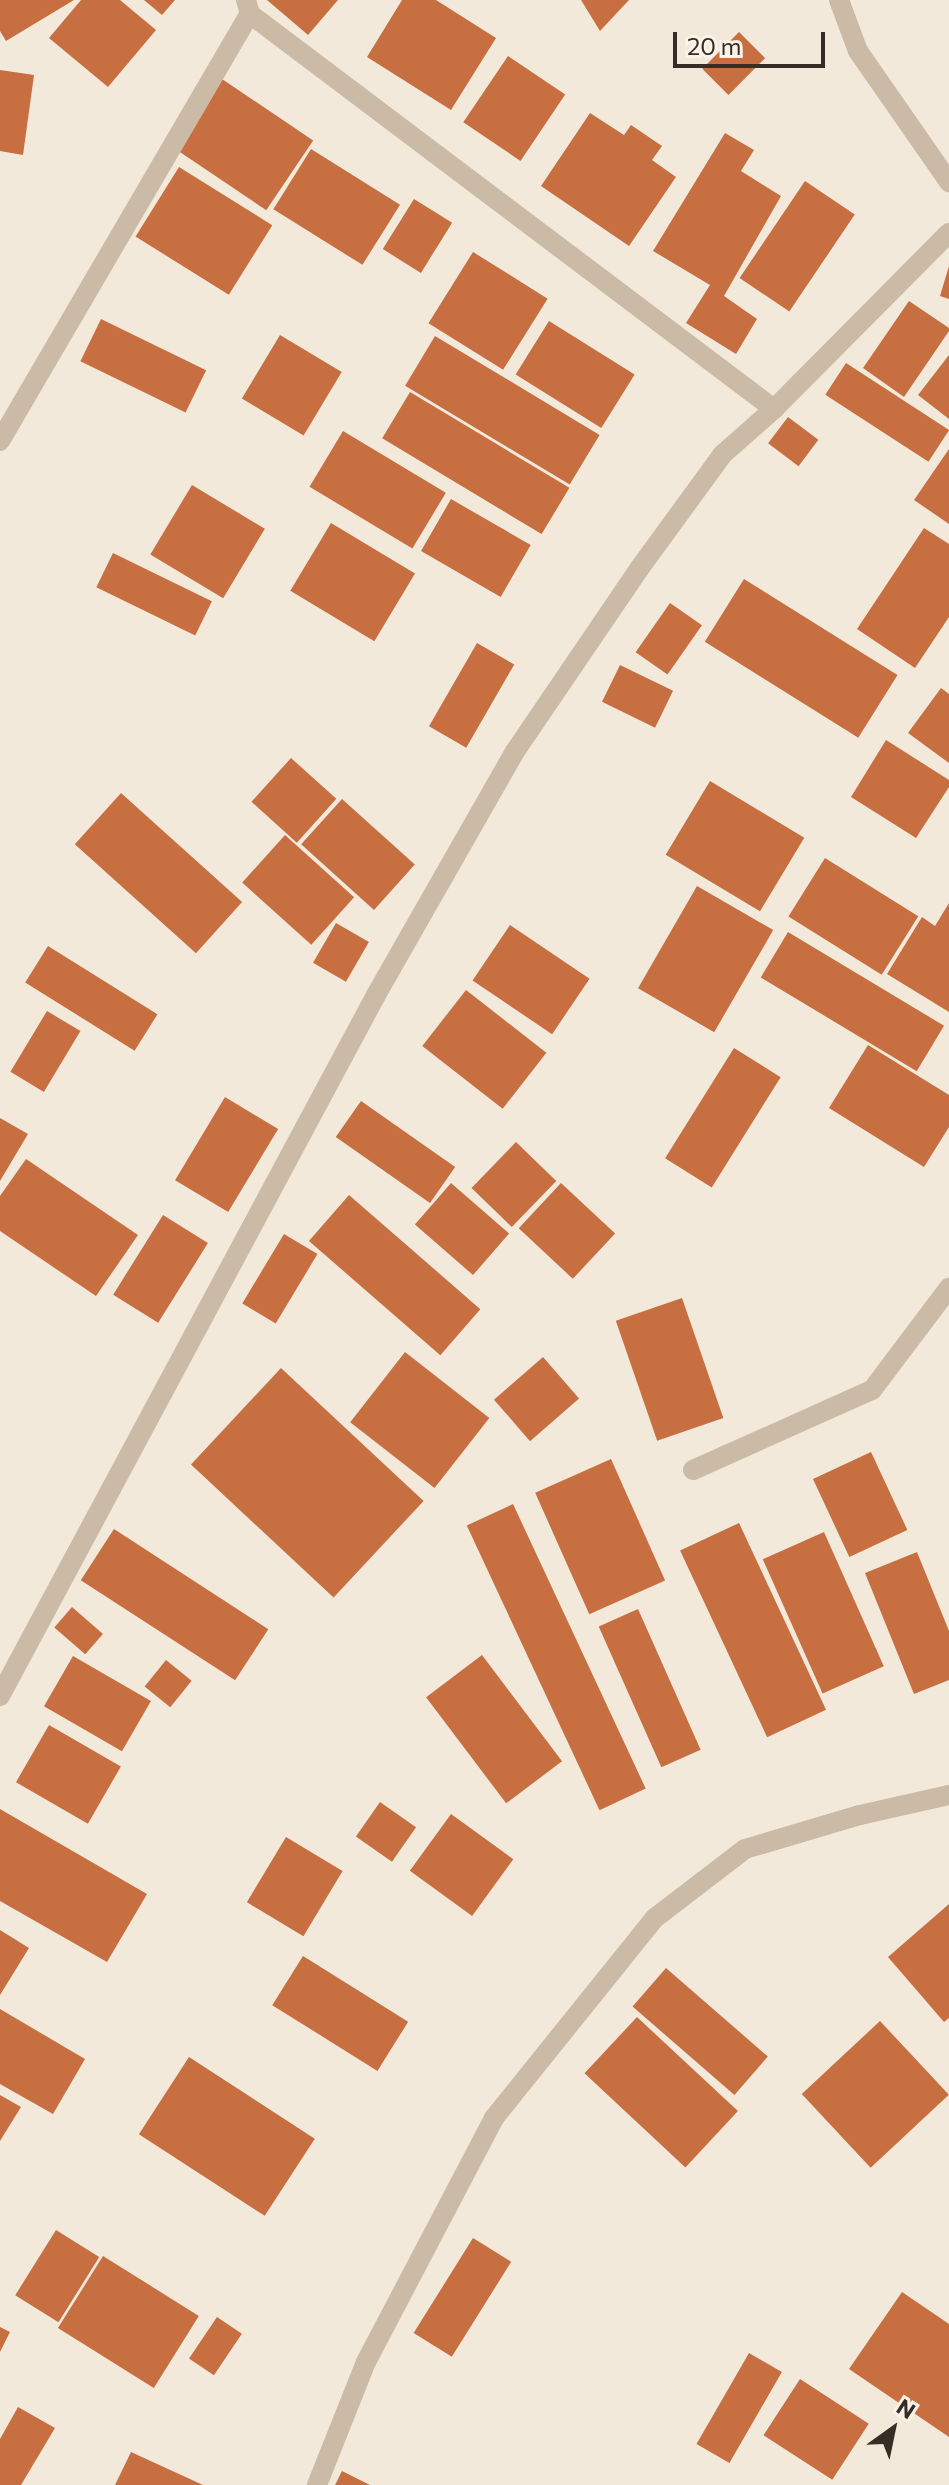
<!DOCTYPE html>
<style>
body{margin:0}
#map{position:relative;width:949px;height:2485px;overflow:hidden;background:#f2e9da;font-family:Commissioner,sans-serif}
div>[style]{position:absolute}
.building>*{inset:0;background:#c86f42;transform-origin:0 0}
.minor>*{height:20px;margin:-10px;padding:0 10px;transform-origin:10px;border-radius:10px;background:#cabaa6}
span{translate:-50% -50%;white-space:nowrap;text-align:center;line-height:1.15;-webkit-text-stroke:6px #faf3e6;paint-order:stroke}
.north{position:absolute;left:853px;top:2389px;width:80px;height:80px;-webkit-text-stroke:6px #faf3e6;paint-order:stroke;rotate:33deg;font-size:22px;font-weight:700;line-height:32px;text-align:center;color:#362d27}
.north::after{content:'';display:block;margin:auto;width:28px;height:36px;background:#362d27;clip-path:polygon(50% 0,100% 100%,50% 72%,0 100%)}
.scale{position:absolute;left:673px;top:32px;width:152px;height:36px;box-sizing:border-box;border:4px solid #362d27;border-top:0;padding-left:10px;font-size:24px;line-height:28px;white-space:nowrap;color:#362d27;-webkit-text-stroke:6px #faf3e6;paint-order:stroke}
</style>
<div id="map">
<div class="building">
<div style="clip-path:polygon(0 0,74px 0,6px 41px,0 31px)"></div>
<div style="clip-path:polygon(81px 0,120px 0,156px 30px,108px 87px,49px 38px)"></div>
<div style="clip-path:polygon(144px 0,175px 0,162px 15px)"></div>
<div style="clip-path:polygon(267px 0,338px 0,308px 35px)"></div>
<div style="clip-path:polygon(402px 0,436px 0,496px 38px,451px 110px,367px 57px)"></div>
<div style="clip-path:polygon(581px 0,629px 0,600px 31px)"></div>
<div style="left:739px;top:32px;width:37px;height:52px;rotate:45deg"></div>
<div style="left:508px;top:56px;width:69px;height:80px;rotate:34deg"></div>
<div style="clip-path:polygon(0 70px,34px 75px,23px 155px,0 151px)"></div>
<div style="left:222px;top:79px;width:110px;height:84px;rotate:34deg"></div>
<div style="clip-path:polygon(590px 113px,624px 135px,631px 125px,662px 146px,652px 160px,676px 177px,629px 246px,541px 186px)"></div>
<div style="clip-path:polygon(725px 133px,754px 150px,741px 171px,781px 196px,724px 296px,757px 319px,736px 354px,686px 323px,710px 285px,653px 251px)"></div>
<div style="left:311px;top:149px;width:105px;height:71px;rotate:32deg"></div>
<div style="left:179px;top:167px;width:110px;height:82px;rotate:32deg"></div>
<div style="left:805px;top:181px;width:60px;height:117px;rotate:34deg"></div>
<div style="left:414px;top:199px;width:45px;height:59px;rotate:32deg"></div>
<div style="left:473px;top:252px;width:88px;height:84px;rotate:32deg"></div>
<div style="clip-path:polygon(949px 266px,949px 299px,940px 296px)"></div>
<div style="clip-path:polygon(909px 301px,949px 328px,949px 331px,904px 397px,863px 368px)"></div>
<div style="left:101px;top:319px;width:117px;height:47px;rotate:26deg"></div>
<div style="left:549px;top:321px;width:101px;height:63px;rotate:32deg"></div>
<div style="left:280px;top:335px;width:72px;height:74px;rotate:31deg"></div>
<div style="left:435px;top:336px;width:192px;height:58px;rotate:31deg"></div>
<div style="clip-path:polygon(949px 355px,949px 419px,918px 395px)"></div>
<div style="left:846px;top:363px;width:123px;height:38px;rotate:33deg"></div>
<div style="left:410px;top:392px;width:186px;height:54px;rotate:31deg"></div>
<div style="left:788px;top:417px;width:38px;height:33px;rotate:37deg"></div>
<div style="left:343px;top:431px;width:120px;height:65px;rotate:31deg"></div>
<div style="clip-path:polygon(949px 449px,949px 524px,914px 500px)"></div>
<div style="left:192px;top:485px;width:85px;height:81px;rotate:31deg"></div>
<div style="left:451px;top:499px;width:92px;height:60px;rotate:30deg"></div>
<div style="left:331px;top:523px;width:98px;height:79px;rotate:31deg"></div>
<div style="clip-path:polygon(924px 528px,949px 544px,949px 617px,915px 668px,857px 629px)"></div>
<div style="left:113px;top:553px;width:110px;height:38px;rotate:26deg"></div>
<div style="left:744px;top:579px;width:181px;height:74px;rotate:32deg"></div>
<div style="left:670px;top:603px;width:39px;height:60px;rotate:35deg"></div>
<div style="left:477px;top:643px;width:43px;height:96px;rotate:30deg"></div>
<div style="left:620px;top:665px;width:59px;height:41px;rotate:26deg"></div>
<div style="clip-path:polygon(941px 688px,949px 694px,949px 763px,908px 733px)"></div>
<div style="clip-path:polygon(886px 740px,949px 780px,949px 787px,916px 838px,851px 797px)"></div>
<div style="left:291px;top:758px;width:61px;height:59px;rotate:42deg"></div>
<div style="left:710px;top:781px;width:110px;height:86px;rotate:31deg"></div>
<div style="left:121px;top:793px;width:163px;height:69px;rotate:42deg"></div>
<div style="left:342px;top:799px;width:98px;height:61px;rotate:42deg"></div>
<div style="left:285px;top:835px;width:93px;height:64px;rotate:42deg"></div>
<div style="left:825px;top:858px;width:110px;height:69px;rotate:32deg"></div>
<div style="left:697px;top:886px;width:88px;height:118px;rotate:30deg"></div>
<div style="clip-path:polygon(949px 903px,949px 1012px,887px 974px,922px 917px,935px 926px)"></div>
<div style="left:336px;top:923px;width:38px;height:46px;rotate:30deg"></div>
<div style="left:510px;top:925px;width:96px;height:67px;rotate:34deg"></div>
<div style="left:788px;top:932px;width:182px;height:53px;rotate:31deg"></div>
<div style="left:48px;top:946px;width:129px;height:43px;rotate:32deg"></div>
<div style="left:466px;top:990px;width:102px;height:71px;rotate:38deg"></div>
<div style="left:47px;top:1011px;width:39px;height:71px;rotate:31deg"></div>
<div style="clip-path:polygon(868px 1045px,949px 1095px,949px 1127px,924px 1167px,829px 1108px)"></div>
<div style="left:734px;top:1048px;width:55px;height:130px;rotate:32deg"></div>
<div style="left:225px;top:1097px;width:62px;height:97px;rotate:31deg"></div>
<div style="left:361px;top:1101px;width:115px;height:44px;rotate:35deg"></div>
<div style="clip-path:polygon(0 1118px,28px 1134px,0 1181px)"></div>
<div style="left:516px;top:1142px;width:56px;height:64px;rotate:44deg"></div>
<div style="clip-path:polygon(26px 1159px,138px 1235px,96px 1296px,0 1231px,0 1196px)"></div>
<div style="left:451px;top:1183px;width:77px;height:55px;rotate:41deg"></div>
<div style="left:561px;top:1183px;width:74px;height:62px;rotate:43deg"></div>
<div style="left:349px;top:1195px;width:174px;height:61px;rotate:41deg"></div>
<div style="left:163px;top:1215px;width:53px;height:94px;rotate:32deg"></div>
<div style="left:284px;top:1234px;width:39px;height:81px;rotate:31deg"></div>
<div style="left:682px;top:1298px;width:127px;height:70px;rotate:71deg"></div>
<div style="left:405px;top:1352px;width:107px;height:89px;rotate:38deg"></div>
<div style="left:543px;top:1357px;width:55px;height:65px;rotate:49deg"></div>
<div style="left:281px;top:1368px;width:195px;height:132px;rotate:43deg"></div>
<div style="left:871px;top:1452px;width:86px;height:64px;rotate:65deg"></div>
<div style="left:611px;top:1459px;width:133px;height:83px;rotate:66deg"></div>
<div style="left:513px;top:1504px;width:314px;height:51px;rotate:65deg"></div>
<div style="left:739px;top:1523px;width:206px;height:65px;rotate:65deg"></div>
<div style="left:114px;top:1529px;width:184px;height:61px;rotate:33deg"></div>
<div style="left:824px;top:1532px;width:147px;height:67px;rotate:66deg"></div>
<div style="clip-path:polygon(917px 1552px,949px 1631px,949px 1680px,914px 1694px,865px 1573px)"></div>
<div style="left:72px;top:1607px;width:41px;height:27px;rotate:41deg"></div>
<div style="left:638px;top:1609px;width:154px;height:43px;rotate:66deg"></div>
<div style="left:482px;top:1655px;width:133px;height:70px;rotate:53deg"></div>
<div style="left:73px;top:1656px;width:90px;height:58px;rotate:30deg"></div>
<div style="left:166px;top:1660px;width:33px;height:34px;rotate:39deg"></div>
<div style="left:49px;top:1725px;width:83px;height:66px;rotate:30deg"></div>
<div style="left:380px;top:1802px;width:44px;height:42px;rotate:35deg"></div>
<div style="clip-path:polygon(0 1809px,147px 1894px,107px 1962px,0 1901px)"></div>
<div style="left:451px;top:1814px;width:77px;height:70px;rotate:36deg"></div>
<div style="left:286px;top:1837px;width:66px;height:76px;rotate:31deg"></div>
<div style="clip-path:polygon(949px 1904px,949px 2018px,944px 2022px,888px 1957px)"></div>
<div style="clip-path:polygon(0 1930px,29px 1948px,0 1995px)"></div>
<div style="left:303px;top:1956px;width:124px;height:58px;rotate:32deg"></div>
<div style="left:666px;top:1968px;width:135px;height:51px;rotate:41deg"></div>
<div style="clip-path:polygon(0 2009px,85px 2059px,53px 2114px,0 2084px)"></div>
<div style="left:637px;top:2017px;width:138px;height:77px;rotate:43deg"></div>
<div style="left:880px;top:2021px;width:101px;height:107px;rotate:47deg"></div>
<div style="left:189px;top:2057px;width:150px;height:92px;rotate:33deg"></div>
<div style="clip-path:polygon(0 2095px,21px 2107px,0 2141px)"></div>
<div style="left:56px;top:2230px;width:51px;height:77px;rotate:32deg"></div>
<div style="left:473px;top:2238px;width:45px;height:112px;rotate:32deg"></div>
<div style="left:103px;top:2256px;width:113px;height:85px;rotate:32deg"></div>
<div style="clip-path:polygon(902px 2292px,949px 2324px,949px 2437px,849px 2369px)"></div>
<div style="left:217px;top:2317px;width:30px;height:50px;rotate:34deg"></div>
<div style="clip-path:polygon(0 2327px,10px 2332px,0 2352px)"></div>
<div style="left:749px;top:2353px;width:38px;height:105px;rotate:30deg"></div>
<div style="left:800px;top:2379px;width:82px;height:67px;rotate:33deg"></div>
<div style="clip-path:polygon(18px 2407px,55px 2428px,21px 2485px,0 2485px,0 2439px)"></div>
<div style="clip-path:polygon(131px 2452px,203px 2485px,115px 2485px)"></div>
<div style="clip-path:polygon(342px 2471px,370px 2485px,335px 2485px)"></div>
</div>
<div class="minor">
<div style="left:246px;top:0;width:15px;rotate:74deg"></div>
<div style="left:250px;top:14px;width:656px;rotate:37.01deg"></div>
<div style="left:839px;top:0;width:54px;rotate:69.6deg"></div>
<div style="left:858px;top:51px;width:160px;rotate:55.2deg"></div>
<div style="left:0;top:441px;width:495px;rotate:-59.7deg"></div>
<div style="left:693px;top:1470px;width:196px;rotate:-24.1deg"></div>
<div style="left:872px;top:1390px;width:128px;rotate:-53deg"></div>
<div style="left:0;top:1696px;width:795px;rotate:-61.79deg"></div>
<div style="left:376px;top:995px;width:279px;rotate:-60.3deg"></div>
<div style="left:514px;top:753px;width:222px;rotate:-55.8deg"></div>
<div style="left:639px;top:569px;width:142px;rotate:-53.9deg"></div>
<div style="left:723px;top:454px;width:68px;rotate:-41.4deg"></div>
<div style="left:774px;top:409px;width:248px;rotate:-45.2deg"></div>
<div style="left:317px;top:2485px;width:132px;rotate:-68.3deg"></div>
<div style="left:366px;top:2362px;width:276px;rotate:-62.3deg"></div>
<div style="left:494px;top:2118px;width:257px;rotate:-51.2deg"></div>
<div style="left:655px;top:1918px;width:113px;rotate:-37.5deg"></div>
<div style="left:745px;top:1849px;width:120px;rotate:-16.5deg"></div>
<div style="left:860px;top:1815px;width:91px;rotate:-12.7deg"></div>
</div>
<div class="north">N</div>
<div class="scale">20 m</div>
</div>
